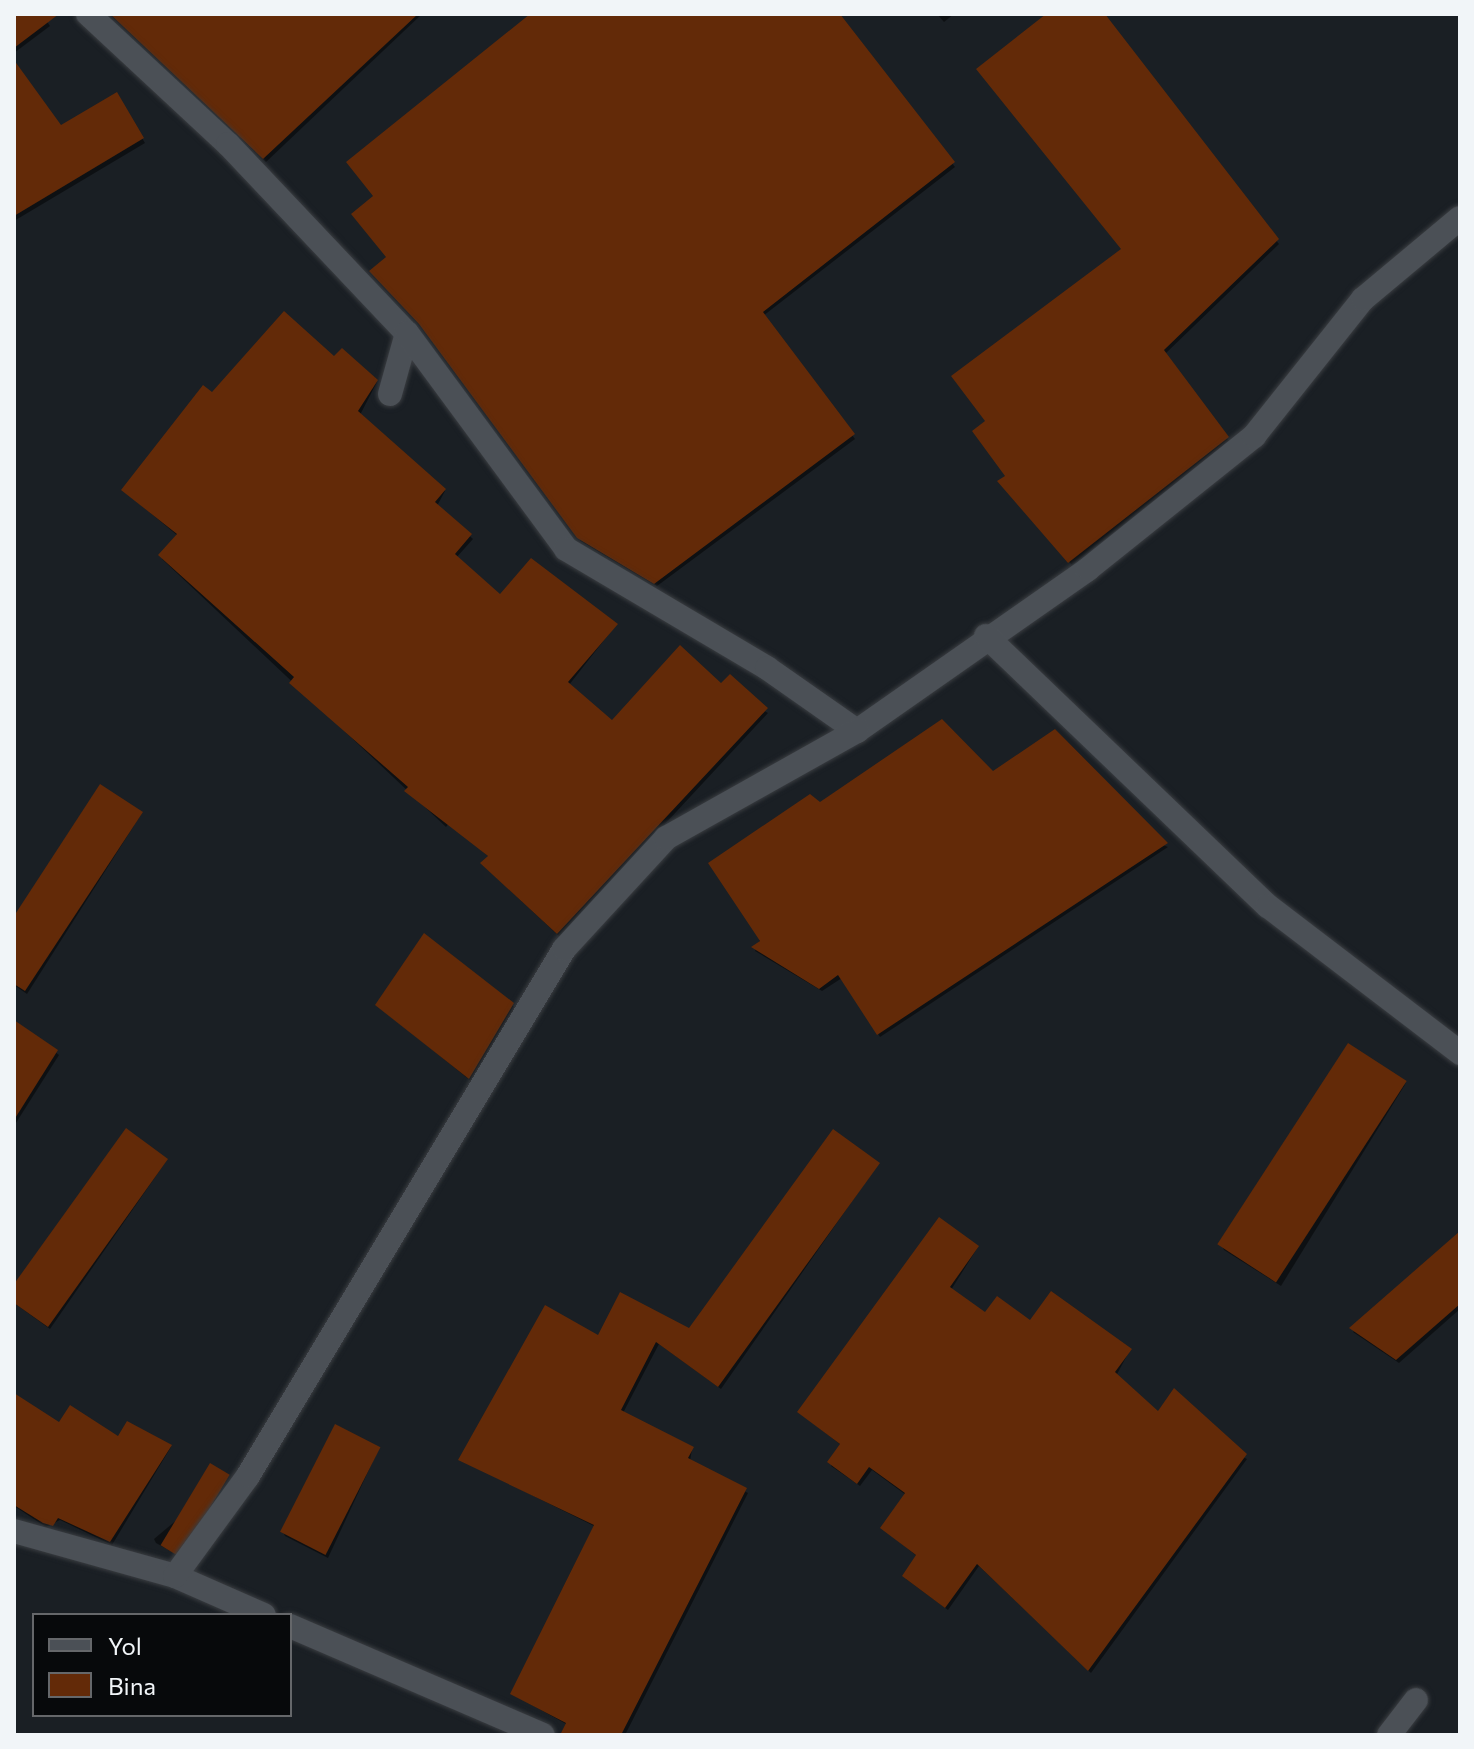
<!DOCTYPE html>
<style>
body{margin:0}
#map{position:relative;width:1474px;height:1749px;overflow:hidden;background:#1a1f24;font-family:Commissioner,sans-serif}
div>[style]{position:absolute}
.shadow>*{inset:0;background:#0007}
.building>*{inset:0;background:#632a08;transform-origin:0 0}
.roads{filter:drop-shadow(0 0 2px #3a3d41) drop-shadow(0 0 2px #3a3d41)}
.minor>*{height:24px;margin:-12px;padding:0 12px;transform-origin:12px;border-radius:12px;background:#4b5056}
span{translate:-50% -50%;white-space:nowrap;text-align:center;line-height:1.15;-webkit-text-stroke:8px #07090b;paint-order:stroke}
.frame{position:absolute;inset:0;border:16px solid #f1f5f8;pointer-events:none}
.legend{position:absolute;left:32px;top:1613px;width:260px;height:104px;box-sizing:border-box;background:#07090b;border:2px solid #65676a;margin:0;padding:10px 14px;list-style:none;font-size:24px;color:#f1f5f8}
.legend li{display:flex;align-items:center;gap:16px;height:40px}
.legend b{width:40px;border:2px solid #65676a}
</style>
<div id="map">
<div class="shadow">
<div style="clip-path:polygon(14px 14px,42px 14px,50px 26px,14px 53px)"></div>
<div style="clip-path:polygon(110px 14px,422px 14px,266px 162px)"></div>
<div style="clip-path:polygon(533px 14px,838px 14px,955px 167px,763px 316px,855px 439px,657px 586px,581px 541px,424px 328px,388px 258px,375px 196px)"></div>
<div style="clip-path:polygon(937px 14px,954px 14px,944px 22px)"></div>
<div style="clip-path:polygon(1049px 14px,1102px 14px,1279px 244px,1165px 354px,1229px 441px,1072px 565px,1002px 485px,1007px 476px,987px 422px,1123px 250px)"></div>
<div style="clip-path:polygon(14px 63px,60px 128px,116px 95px,145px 143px,14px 221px)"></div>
<div style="clip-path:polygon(335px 359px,377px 382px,360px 415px,445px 491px,437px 506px,473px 539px,456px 558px,500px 597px,616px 625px,569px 685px,612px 723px,721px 686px,768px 713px,560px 937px,485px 867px,489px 857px,450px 822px,446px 827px,162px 559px,178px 536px,123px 490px,212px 395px)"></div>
<div style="clip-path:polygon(993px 773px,1168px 847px,880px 1037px,842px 978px,822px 991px,755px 951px,820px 804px)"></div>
<div style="clip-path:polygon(142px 813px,27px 994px,14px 985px,14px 919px)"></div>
<div style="clip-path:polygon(377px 1005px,512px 1005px,515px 1008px,471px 1081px)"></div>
<div style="clip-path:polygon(14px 1021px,59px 1055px,14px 1126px)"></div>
<div style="clip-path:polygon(1406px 1083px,1281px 1286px,1224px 1250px,1222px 1246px)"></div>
<div style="clip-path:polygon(167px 1160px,50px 1329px,14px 1303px,14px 1283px)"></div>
<div style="clip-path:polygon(878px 1164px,721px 1389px,659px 1344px,623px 1413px,692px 1449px,690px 1461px,748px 1493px,625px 1735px,568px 1735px,568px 1725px,512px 1694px,596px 1527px,461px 1460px,599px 1338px,689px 1331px)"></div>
<div style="clip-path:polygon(1460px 1233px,1460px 1309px,1399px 1363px,1353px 1332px)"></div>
<div style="clip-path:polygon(978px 1247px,951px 1290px,985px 1315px,1130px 1350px,1116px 1376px,1158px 1414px,1247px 1459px,1091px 1673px,979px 1566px,948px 1610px,906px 1579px,918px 1557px,882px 1528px,906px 1495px,872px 1470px,860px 1486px,831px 1466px,841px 1445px,800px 1413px)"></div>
<div style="clip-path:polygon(14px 1395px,60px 1424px,171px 1447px,112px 1545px,60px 1520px,46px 1527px,14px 1506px)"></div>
<div style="clip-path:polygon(379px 1448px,328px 1558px,285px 1536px,283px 1532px)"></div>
<div style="clip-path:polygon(229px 1476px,176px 1554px,156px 1543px,154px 1539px)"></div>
</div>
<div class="building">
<div style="clip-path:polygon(14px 14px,59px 14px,14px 48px)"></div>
<div style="clip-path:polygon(110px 14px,418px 14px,263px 159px)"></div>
<div style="clip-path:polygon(530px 14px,840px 14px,955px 162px,763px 312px,855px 434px,654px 584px,577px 538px,419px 324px,369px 271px,386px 257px,351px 214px,373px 196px,346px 162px)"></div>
<div style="clip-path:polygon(1046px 14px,1105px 14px,1279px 239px,1164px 350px,1229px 437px,1068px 563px,997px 481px,1005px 476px,972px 431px,985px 421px,951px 376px,1121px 249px,976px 69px)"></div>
<div style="clip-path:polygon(14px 60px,61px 125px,117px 92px,144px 138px,14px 216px)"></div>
<div style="clip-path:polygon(284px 311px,334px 356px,342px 348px,378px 380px,358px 411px,446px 489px,435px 502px,472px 534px,455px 554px,500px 594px,531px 558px,618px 624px,568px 682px,612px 720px,680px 645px,721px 683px,730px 674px,768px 708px,557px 934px,480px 863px,488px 856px,404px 791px,408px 787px,289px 683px,294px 677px,158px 555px,177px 534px,121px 490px,203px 385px,212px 392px)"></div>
<div style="clip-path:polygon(942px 719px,993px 771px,1055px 729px,1168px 843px,877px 1035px,838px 975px,819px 989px,751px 947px,760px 941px,708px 863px,810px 794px,820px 802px)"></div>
<div style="clip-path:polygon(100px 784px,143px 812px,25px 991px,14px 984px,14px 916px)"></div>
<div style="clip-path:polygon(424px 933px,514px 1003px,469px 1079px,375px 1005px)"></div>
<div style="clip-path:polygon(14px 1020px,58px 1050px,14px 1120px)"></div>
<div style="left:1348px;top:1043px;width:70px;height:240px;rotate:33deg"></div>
<div style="clip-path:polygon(126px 1128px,168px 1159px,48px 1327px,14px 1303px,14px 1284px)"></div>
<div style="clip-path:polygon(833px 1129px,880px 1163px,718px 1387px,656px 1342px,621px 1410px,694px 1447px,688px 1458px,747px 1488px,621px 1735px,560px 1735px,566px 1723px,510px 1694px,594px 1525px,458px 1460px,545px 1305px,598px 1335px,620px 1292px,689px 1328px)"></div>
<div style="clip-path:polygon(939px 1217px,979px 1246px,950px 1287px,985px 1312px,997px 1296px,1030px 1320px,1051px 1291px,1132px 1349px,1115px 1372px,1158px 1411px,1174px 1388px,1247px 1454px,1088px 1671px,977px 1564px,945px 1608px,902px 1576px,916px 1555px,880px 1528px,905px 1493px,869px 1467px,857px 1484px,827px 1462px,840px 1444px,797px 1412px)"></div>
<div style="clip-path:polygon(1460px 1231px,1460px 1304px,1396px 1360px,1349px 1328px)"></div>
<div style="clip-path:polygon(14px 1393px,59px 1422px,70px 1405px,118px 1436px,127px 1421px,172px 1445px,110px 1542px,58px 1518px,53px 1526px,43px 1523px,14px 1505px)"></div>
<div style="left:335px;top:1424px;width:51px;height:121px;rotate:27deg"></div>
<div style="left:210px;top:1463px;width:23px;height:96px;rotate:31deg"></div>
</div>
<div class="roads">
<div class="minor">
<div style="left:88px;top:14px;width:191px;rotate:42.9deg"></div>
<div style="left:228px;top:144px;width:260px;rotate:46.6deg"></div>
<div style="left:390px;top:394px;width:63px;rotate:-74.4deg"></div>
<div style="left:407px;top:333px;width:268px;rotate:53.6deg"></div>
<div style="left:566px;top:549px;width:234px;rotate:30.6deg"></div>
<div style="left:767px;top:668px;width:110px;rotate:35deg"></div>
<div style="left:857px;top:731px;width:282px;rotate:-35deg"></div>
<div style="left:1088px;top:569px;width:213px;rotate:-38.7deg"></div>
<div style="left:1254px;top:436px;width:175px;rotate:-51.5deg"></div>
<div style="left:1363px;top:299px;width:126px;rotate:-39.9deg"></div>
<div style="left:986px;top:636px;width:390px;rotate:43.8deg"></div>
<div style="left:1268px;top:906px;width:242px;rotate:37.4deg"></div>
<div style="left:14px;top:1531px;width:167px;rotate:15.6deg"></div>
<div style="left:175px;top:1576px;width:97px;rotate:23.7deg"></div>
<div style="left:175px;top:1576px;width:124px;rotate:-53.9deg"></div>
<div style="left:248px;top:1476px;width:614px;rotate:-59.05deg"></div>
<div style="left:564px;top:949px;width:151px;rotate:-47.4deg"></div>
<div style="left:666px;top:838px;width:219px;rotate:-29.3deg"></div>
<div style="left:290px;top:1626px;width:275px;rotate:23.3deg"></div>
<div style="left:1389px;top:1735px;width:44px;rotate:-52.4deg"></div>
</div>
</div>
<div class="frame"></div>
<ul class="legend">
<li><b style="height:10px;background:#4b5056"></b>Yol</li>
<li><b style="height:22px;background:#632a08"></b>Bina</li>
</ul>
</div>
